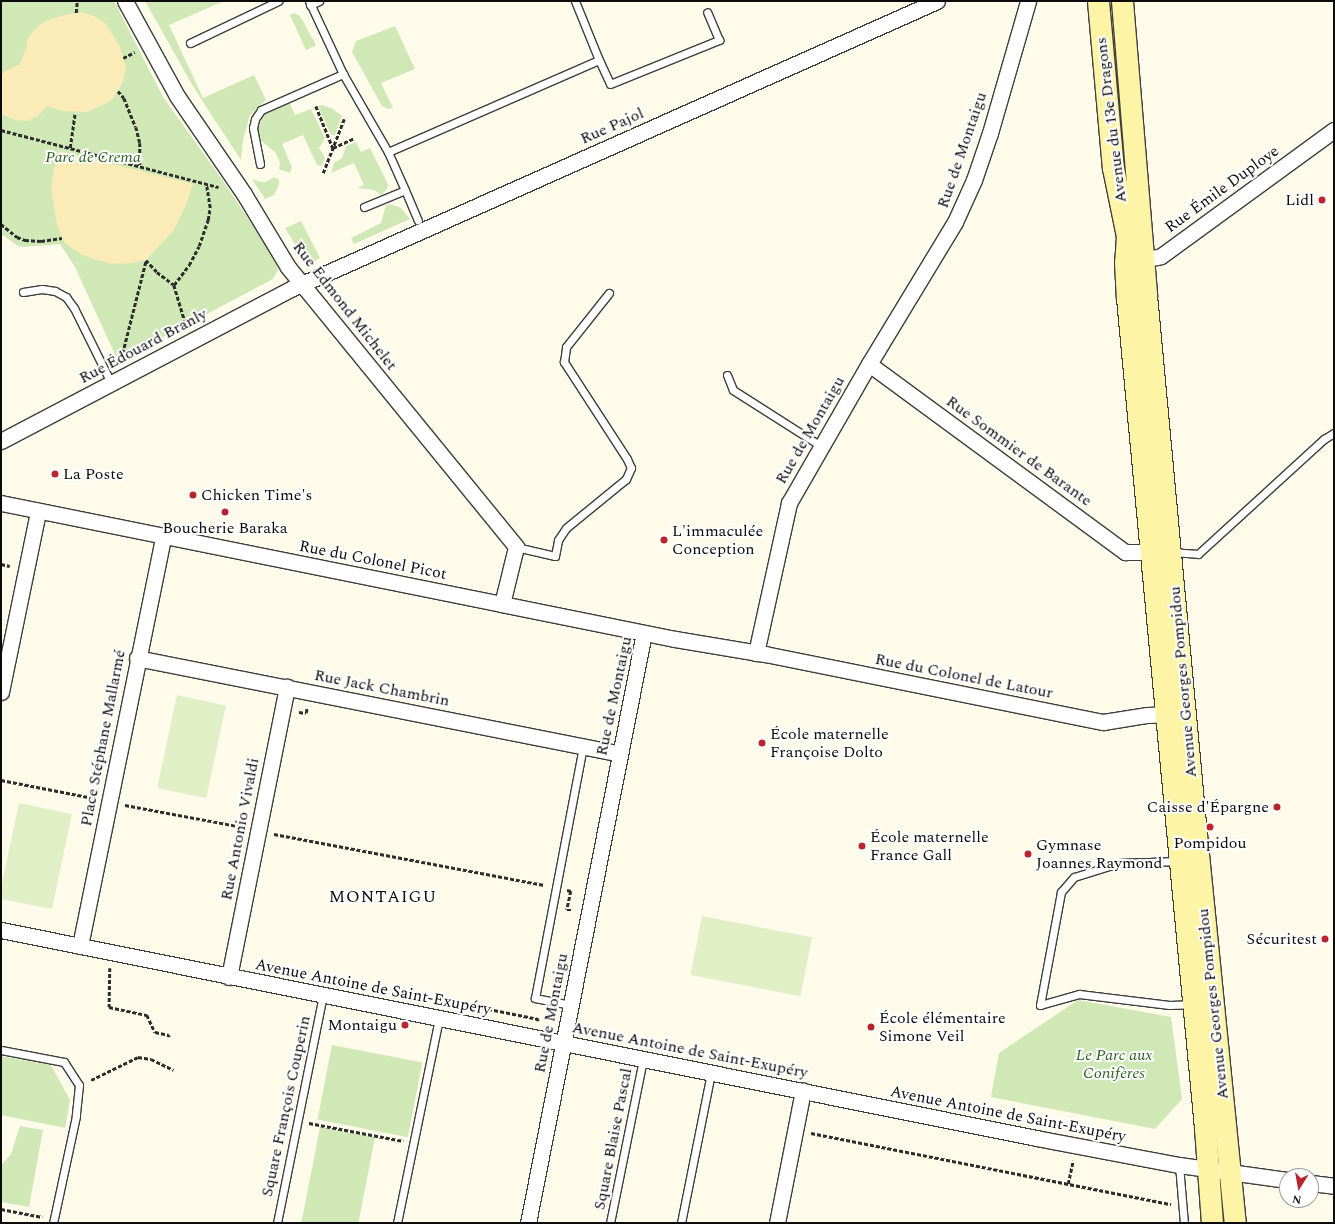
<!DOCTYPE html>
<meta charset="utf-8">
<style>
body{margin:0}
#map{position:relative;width:1335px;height:1224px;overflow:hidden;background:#fffbea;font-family:Spectral,serif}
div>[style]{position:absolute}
.green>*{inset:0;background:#d0e8b5;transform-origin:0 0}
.sand>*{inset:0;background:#faebb7}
.pitch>*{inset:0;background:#e1efc7;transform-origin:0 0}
.path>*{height:2.5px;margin-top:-1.25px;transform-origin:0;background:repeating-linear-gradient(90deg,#2d2d2d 0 4px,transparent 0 6px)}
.roads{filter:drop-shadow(1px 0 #3e3e3e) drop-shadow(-1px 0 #3e3e3e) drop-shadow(0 1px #3e3e3e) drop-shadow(0 -1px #3e3e3e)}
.service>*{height:7px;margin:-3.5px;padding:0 3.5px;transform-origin:3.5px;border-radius:3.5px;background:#fff}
.minor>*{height:15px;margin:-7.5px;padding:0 7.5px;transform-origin:7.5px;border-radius:7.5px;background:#fff}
.secondary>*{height:21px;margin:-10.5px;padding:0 10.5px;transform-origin:10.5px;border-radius:10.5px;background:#fef4a6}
.dots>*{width:11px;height:11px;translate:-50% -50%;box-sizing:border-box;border:2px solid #fff;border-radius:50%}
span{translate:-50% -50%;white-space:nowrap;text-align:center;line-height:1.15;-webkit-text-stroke:4px #fff;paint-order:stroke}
.street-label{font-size:16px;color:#0b0b0b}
.park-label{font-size:16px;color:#2c621d;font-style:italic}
.poi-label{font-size:16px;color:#0b0b0b}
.right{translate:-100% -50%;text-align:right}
.left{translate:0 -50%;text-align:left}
.neighbourhood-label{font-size:17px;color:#0b0b0b;letter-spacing:1px}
.frame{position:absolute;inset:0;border:2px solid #0b0b0b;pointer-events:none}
.north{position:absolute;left:1279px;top:1168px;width:40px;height:40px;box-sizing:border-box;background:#fff;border:1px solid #9d9d9d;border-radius:50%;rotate:191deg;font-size:11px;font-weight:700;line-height:16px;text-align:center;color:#0b0b0b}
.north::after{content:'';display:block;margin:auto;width:14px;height:18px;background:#b9252d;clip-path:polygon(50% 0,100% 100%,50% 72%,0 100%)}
</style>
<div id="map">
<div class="green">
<i style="clip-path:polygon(1px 1px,114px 1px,163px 97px,221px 178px,275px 259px,278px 270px,273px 279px,118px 361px,75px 267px,60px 244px,23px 247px,18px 246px,1px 234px)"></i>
<i style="clip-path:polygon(145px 1px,224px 1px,169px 25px,203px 98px,254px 75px,266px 100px,250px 115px,243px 140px,241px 160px,194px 88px)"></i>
<i style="clip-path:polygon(294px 13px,300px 16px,315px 43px,315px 46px,306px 50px,290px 15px)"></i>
<i style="clip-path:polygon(395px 26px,415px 69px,381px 83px,393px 108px,388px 109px,382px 106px,352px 52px,356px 41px)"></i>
<i style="clip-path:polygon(289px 102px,295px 115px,311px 109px,325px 138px,319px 148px,325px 158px,322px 166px,317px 165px,303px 135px,282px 144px,292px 167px,290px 173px,279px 169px,280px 162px,275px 152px,260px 140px,257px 129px,265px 114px)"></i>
<i style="clip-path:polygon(322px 105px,333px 109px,342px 116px,335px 135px,331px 135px,318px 106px)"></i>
<i style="clip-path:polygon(356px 142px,361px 152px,370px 148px,386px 180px,388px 185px,387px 189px,381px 195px,374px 190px,357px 188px,364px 185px,354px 163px,331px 173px,334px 163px,342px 158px,346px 146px)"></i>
<i style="clip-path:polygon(274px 177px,279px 180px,279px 184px,274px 195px,265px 199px,252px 179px,261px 182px,266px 182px)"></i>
<i style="clip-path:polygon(390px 204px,401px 208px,410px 219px,354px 244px,351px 238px,381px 223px,386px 205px)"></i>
<i style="clip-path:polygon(301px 221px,320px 258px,308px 265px,285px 228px)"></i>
<i style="clip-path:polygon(1078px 1000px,1171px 1017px,1182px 1099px,1155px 1129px,991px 1097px,999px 1053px)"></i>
<i style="left:332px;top:1045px;width:92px;height:76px;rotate:11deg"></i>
<i style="clip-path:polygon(1px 1056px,51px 1065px,70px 1100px,65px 1128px,1px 1115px)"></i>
<i style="clip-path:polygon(20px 1126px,43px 1130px,29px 1207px,1px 1202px,1px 1165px,11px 1154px)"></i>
<i style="left:320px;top:1127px;width:56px;height:98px;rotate:11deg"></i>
</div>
<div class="sand">
<i style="clip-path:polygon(81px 12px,96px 17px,106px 24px,120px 47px,126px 68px,123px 82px,114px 97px,109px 102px,87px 112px,62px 111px,47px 106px,38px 116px,27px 121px,15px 120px,3px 115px,1px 113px,1px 76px,4px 72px,20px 64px,27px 46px,27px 40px,31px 34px,39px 25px,47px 21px,60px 16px)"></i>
<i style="clip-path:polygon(59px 151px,193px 184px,186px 205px,174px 230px,146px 260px,132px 263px,111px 264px,82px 255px,65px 243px,57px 225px,51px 189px,54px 168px)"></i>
</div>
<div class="pitch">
<i style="left:177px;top:695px;width:50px;height:95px;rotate:12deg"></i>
<i style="clip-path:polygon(19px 803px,72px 814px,52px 909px,1px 899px,1px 888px)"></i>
<i style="left:702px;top:916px;width:112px;height:60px;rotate:11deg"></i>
</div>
<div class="path">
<i style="left:76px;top:13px;width:12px;rotate:-85deg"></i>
<i style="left:123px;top:58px;width:13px;rotate:-27deg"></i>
<i style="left:118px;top:91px;width:9px;rotate:49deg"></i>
<i style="left:124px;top:98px;width:31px;rotate:68deg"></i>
<i style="left:136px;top:127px;width:16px;rotate:76deg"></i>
<i style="left:140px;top:143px;width:23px;rotate:90deg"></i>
<i style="left:316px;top:106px;width:45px;rotate:68deg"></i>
<i style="left:333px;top:148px;width:23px;rotate:-25deg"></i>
<i style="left:1px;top:130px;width:225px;rotate:14.7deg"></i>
<i style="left:70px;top:148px;width:35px;rotate:-82deg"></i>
<i style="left:323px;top:173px;width:58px;rotate:-68.7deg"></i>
<i style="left:1px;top:224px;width:21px;rotate:39deg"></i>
<i style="left:17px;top:237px;width:9px;rotate:21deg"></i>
<i style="left:25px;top:240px;width:16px;rotate:4deg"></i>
<i style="left:41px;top:241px;width:21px;rotate:-8deg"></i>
<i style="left:146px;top:260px;width:16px;rotate:47deg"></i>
<i style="left:157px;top:272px;width:21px;rotate:37deg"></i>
<i style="left:174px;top:285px;width:42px;rotate:73.3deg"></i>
<i style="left:174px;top:285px;width:25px;rotate:-53deg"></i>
<i style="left:189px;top:265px;width:21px;rotate:-62deg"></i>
<i style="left:199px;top:246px;width:28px;rotate:-71deg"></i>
<i style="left:208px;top:220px;width:12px;rotate:-81deg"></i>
<i style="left:210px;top:208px;width:24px;rotate:-99deg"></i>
<i style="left:121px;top:359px;width:102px;rotate:-75.8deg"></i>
<i style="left:1px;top:564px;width:9px;rotate:13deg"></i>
<i style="left:299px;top:712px;width:7px;rotate:8deg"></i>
<i style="left:306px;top:713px;width:5px;rotate:-79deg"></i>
<i style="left:1px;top:780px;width:94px;rotate:11.1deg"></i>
<i style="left:125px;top:805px;width:119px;rotate:10.6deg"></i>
<i style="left:274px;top:834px;width:275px;rotate:10.7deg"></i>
<i style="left:567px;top:890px;width:4px;rotate:14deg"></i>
<i style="left:571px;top:891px;width:19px;rotate:102deg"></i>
<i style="left:567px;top:910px;width:6px"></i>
<i style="left:110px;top:968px;width:39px;rotate:91deg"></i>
<i style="left:109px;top:1007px;width:39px;rotate:12deg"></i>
<i style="left:147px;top:1015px;width:19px;rotate:65deg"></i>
<i style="left:155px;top:1032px;width:14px;rotate:12deg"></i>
<i style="left:169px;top:1035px;width:2px;rotate:90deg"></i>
<i style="left:459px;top:1003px;width:81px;rotate:11.4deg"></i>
<i style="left:538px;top:1019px;width:2px;rotate:90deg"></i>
<i style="left:91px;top:1080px;width:52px;rotate:-26.1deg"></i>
<i style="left:138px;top:1057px;width:13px;rotate:9deg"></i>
<i style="left:151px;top:1059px;width:25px;rotate:26deg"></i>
<i style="left:309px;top:1123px;width:96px;rotate:10.8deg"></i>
<i style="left:811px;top:1133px;width:367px;rotate:11.2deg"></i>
<i style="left:1068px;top:1184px;width:24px;rotate:-78deg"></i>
<i style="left:1px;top:1209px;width:42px;rotate:11deg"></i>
</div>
<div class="roads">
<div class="service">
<i style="left:309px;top:1px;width:81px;rotate:65deg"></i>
<i style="left:575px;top:1px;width:64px;rotate:67.9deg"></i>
<i style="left:310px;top:5px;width:10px;rotate:-24deg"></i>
<i style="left:190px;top:43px;width:98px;rotate:-25.5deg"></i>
<i style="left:260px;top:164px;width:37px;rotate:-101deg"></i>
<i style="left:253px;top:128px;width:9px;rotate:-77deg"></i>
<i style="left:255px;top:119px;width:11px;rotate:-56deg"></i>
<i style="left:261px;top:110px;width:90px;rotate:-23.7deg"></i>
<i style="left:343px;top:74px;width:90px;rotate:60deg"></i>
<i style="left:388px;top:152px;width:230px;rotate:-23.6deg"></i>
<i style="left:599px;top:60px;width:26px;rotate:65deg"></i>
<i style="left:610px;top:84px;width:118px;rotate:-22deg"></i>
<i style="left:719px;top:40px;width:30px;rotate:-113deg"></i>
<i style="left:405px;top:190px;width:33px;rotate:67deg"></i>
<i style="left:364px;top:207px;width:44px;rotate:-22.5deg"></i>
<i style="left:405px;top:190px;width:42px;rotate:-114.1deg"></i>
<i style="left:23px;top:292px;width:19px;rotate:-9deg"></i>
<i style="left:42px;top:289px;width:13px;rotate:9deg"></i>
<i style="left:55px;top:291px;width:13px;rotate:29deg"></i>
<i style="left:66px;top:297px;width:14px;rotate:54deg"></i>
<i style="left:74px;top:308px;width:84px;rotate:63.7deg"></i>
<i style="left:727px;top:375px;width:16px;rotate:68deg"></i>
<i style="left:733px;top:390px;width:104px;rotate:32.5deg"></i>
<i style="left:516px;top:547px;width:40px;rotate:13deg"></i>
<i style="left:555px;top:556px;width:16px;rotate:-79deg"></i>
<i style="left:558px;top:540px;width:14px;rotate:-56deg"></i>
<i style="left:566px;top:528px;width:77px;rotate:-39.2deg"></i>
<i style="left:626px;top:479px;width:12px;rotate:-66deg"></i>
<i style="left:631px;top:468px;width:10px;rotate:-114deg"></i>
<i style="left:627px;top:459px;width:116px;rotate:-123deg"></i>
<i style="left:564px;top:362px;width:15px;rotate:-82deg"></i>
<i style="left:566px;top:347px;width:69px;rotate:-51.5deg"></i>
<i style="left:1171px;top:552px;width:27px;rotate:4deg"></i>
<i style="left:1198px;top:554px;width:171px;rotate:-42.4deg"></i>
<i style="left:1324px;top:439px;width:12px;rotate:-31deg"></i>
<i style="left:1178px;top:861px;width:59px;rotate:178.1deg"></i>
<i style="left:1119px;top:863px;width:47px;rotate:162.7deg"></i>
<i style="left:1074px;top:877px;width:20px;rotate:131deg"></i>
<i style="left:1061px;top:892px;width:115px;rotate:100.5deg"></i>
<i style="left:1040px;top:1005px;width:41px;rotate:-15.8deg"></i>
<i style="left:1079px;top:994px;width:91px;rotate:7deg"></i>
<i style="left:1169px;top:1005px;width:23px;rotate:-2deg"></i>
<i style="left:571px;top:1005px;width:37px;rotate:-169deg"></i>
<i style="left:535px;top:998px;width:256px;rotate:-79.2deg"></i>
<i style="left:1px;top:1050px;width:64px;rotate:10.8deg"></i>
<i style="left:64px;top:1062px;width:27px;rotate:57deg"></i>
<i style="left:79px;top:1085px;width:31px;rotate:96deg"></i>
<i style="left:76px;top:1116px;width:109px;rotate:102.1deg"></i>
<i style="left:1179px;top:1165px;width:58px;rotate:85.1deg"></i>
<i style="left:277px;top:1223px;width:233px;rotate:-78.6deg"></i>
<i style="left:397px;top:1223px;width:208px;rotate:-78.4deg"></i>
<i style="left:610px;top:1223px;width:166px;rotate:-78.6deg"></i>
<i style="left:681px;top:1223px;width:153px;rotate:-78.7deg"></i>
</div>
<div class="minor">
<i style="left:125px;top:1px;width:108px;rotate:61.3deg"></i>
<i style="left:177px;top:96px;width:119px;rotate:55.6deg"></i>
<i style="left:244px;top:194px;width:85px;rotate:58.9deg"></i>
<i style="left:288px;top:267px;width:361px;rotate:50.8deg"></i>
<i style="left:516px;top:547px;width:59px;rotate:103.8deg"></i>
<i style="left:1134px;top:261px;width:27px;rotate:-10deg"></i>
<i style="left:1161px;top:256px;width:214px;rotate:-36.1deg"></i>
<i style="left:869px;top:364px;width:318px;rotate:36.3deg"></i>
<i style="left:1125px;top:552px;width:36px"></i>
<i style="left:1px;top:441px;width:330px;rotate:-27.7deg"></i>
<i style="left:293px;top:288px;width:705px;rotate:-24.02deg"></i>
<i style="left:1px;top:503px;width:688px;rotate:11.41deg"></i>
<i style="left:675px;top:639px;width:91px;rotate:9.5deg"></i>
<i style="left:765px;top:654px;width:345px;rotate:11.4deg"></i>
<i style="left:1103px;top:722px;width:45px;rotate:-9deg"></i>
<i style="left:1147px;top:715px;width:29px;rotate:-2deg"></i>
<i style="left:756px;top:653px;width:154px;rotate:-77.6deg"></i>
<i style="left:789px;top:503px;width:160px;rotate:-60.1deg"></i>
<i style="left:869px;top:364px;width:166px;rotate:-58.8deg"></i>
<i style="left:955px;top:222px;width:46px;rotate:-65.7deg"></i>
<i style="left:974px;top:180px;width:50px;rotate:-71.2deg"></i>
<i style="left:990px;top:133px;width:137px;rotate:-73.9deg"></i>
<i style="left:137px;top:658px;width:492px;rotate:11.2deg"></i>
<i style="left:1px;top:692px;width:185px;rotate:-78.4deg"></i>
<i style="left:1px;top:930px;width:1056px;rotate:11.36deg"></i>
<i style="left:1036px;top:1138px;width:146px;rotate:10.7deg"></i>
<i style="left:1179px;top:1165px;width:109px;rotate:7.9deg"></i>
<i style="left:80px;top:946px;width:417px;rotate:-78.5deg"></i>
<i style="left:229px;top:977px;width:296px;rotate:-78.7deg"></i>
<i style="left:1311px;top:1183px;width:23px;rotate:7deg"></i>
<i style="left:528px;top:1223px;width:601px;rotate:-78.88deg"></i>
<i style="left:777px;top:1223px;width:135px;rotate:-78.9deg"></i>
</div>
<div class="secondary">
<i style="left:1098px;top:1px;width:168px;rotate:84.9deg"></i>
<i style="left:1113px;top:168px;width:69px;rotate:78.4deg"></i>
<i style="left:1127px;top:236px;width:26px;rotate:94deg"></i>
<i style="left:1125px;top:262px;width:36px;rotate:87deg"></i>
<i style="left:1127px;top:298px;width:834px;rotate:84.63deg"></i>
<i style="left:1205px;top:1128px;width:95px;rotate:85.8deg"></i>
<i style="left:1122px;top:1px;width:295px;rotate:85.3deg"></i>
<i style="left:1146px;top:295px;width:541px;rotate:84.7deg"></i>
<i style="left:1196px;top:834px;width:391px;rotate:84.3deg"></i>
</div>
</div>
<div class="dots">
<i style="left:1322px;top:200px;background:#b9252d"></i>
<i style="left:55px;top:474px;background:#b9252d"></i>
<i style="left:193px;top:495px;background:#b9252d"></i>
<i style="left:225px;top:512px;background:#b9252d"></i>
<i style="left:664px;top:540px;background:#b9252d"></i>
<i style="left:762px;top:743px;background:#b9252d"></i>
<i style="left:1277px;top:807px;background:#b9252d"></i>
<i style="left:1210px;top:827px;background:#b9252d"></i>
<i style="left:862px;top:846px;background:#b9252d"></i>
<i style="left:1028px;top:854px;background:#b9252d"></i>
<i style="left:1325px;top:939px;background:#b9252d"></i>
<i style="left:405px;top:1025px;background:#b9252d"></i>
<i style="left:871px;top:1027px;background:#b9252d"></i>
</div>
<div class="street-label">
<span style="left:1111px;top:120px;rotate:-97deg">Avenue du 13e Dragons</span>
<span style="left:612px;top:126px;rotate:-24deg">Rue Pajol</span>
<span style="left:962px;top:150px;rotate:-71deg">Rue de Montaigu</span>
<span style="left:1222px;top:189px;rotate:-36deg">Rue Émile Duploye</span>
<span style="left:345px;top:306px;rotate:52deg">Rue Edmond Michelet</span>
<span style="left:143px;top:346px;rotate:-28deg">Rue Édouard Branly</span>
<span style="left:810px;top:430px;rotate:-60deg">Rue de Montaigu</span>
<span style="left:1019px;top:451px;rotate:36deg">Rue Sommier de Barante</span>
<span style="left:373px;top:560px;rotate:11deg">Rue du Colonel Picot</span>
<span style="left:964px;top:676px;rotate:11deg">Rue du Colonel de Latour</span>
<span style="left:1183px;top:682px;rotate:-95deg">Avenue Georges Pompidou</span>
<span style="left:382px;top:688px;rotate:11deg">Rue Jack Chambrin</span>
<span style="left:614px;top:696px;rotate:-78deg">Rue de Montaigu</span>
<span style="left:103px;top:738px;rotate:-79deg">Place Stéphane Mallarmé</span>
<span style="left:240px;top:829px;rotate:-79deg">Rue Antonio Vivaldi</span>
<span style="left:373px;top:987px;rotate:11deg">Avenue Antoine de Saint-Exupéry</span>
<span style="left:1213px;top:1004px;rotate:-96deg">Avenue Georges Pompidou</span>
<span style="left:551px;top:1013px;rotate:-79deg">Rue de Montaigu</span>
<span style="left:690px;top:1050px;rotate:11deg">Avenue Antoine de Saint-Exupéry</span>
<span style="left:286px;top:1106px;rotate:-78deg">Square François Couperin</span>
<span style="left:1008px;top:1114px;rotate:11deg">Avenue Antoine de Saint-Exupéry</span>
<span style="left:613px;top:1139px;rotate:-79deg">Square Blaise Pascal</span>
</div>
<div class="park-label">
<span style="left:93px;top:157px">Parc de Crema</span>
<span style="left:1114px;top:1064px">Le Parc aux<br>Conifères</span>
</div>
<div class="poi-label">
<span class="right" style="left:1314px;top:200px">Lidl</span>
<span class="left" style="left:63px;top:474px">La Poste</span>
<span class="left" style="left:201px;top:495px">Chicken Time's</span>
<span style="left:225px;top:528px">Boucherie Baraka</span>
<span class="left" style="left:672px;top:540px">L'immaculée<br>Conception</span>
<span class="left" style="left:770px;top:743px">École maternelle<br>Françoise Dolto</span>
<span class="right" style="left:1269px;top:807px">Caisse d'Épargne</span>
<span class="left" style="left:870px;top:846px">École maternelle<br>France Gall</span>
<span style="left:1210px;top:843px">Pompidou</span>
<span class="left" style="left:1036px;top:854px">Gymnase<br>Joannes Raymond</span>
<span class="right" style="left:1317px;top:939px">Sécuritest</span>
<span class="left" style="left:879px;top:1027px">École élémentaire<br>Simone Veil</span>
<span class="right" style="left:397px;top:1025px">Montaigu</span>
</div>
<div class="neighbourhood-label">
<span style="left:383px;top:898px">MONTAIGU</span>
</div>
<div class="frame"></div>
<div class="north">N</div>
</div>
